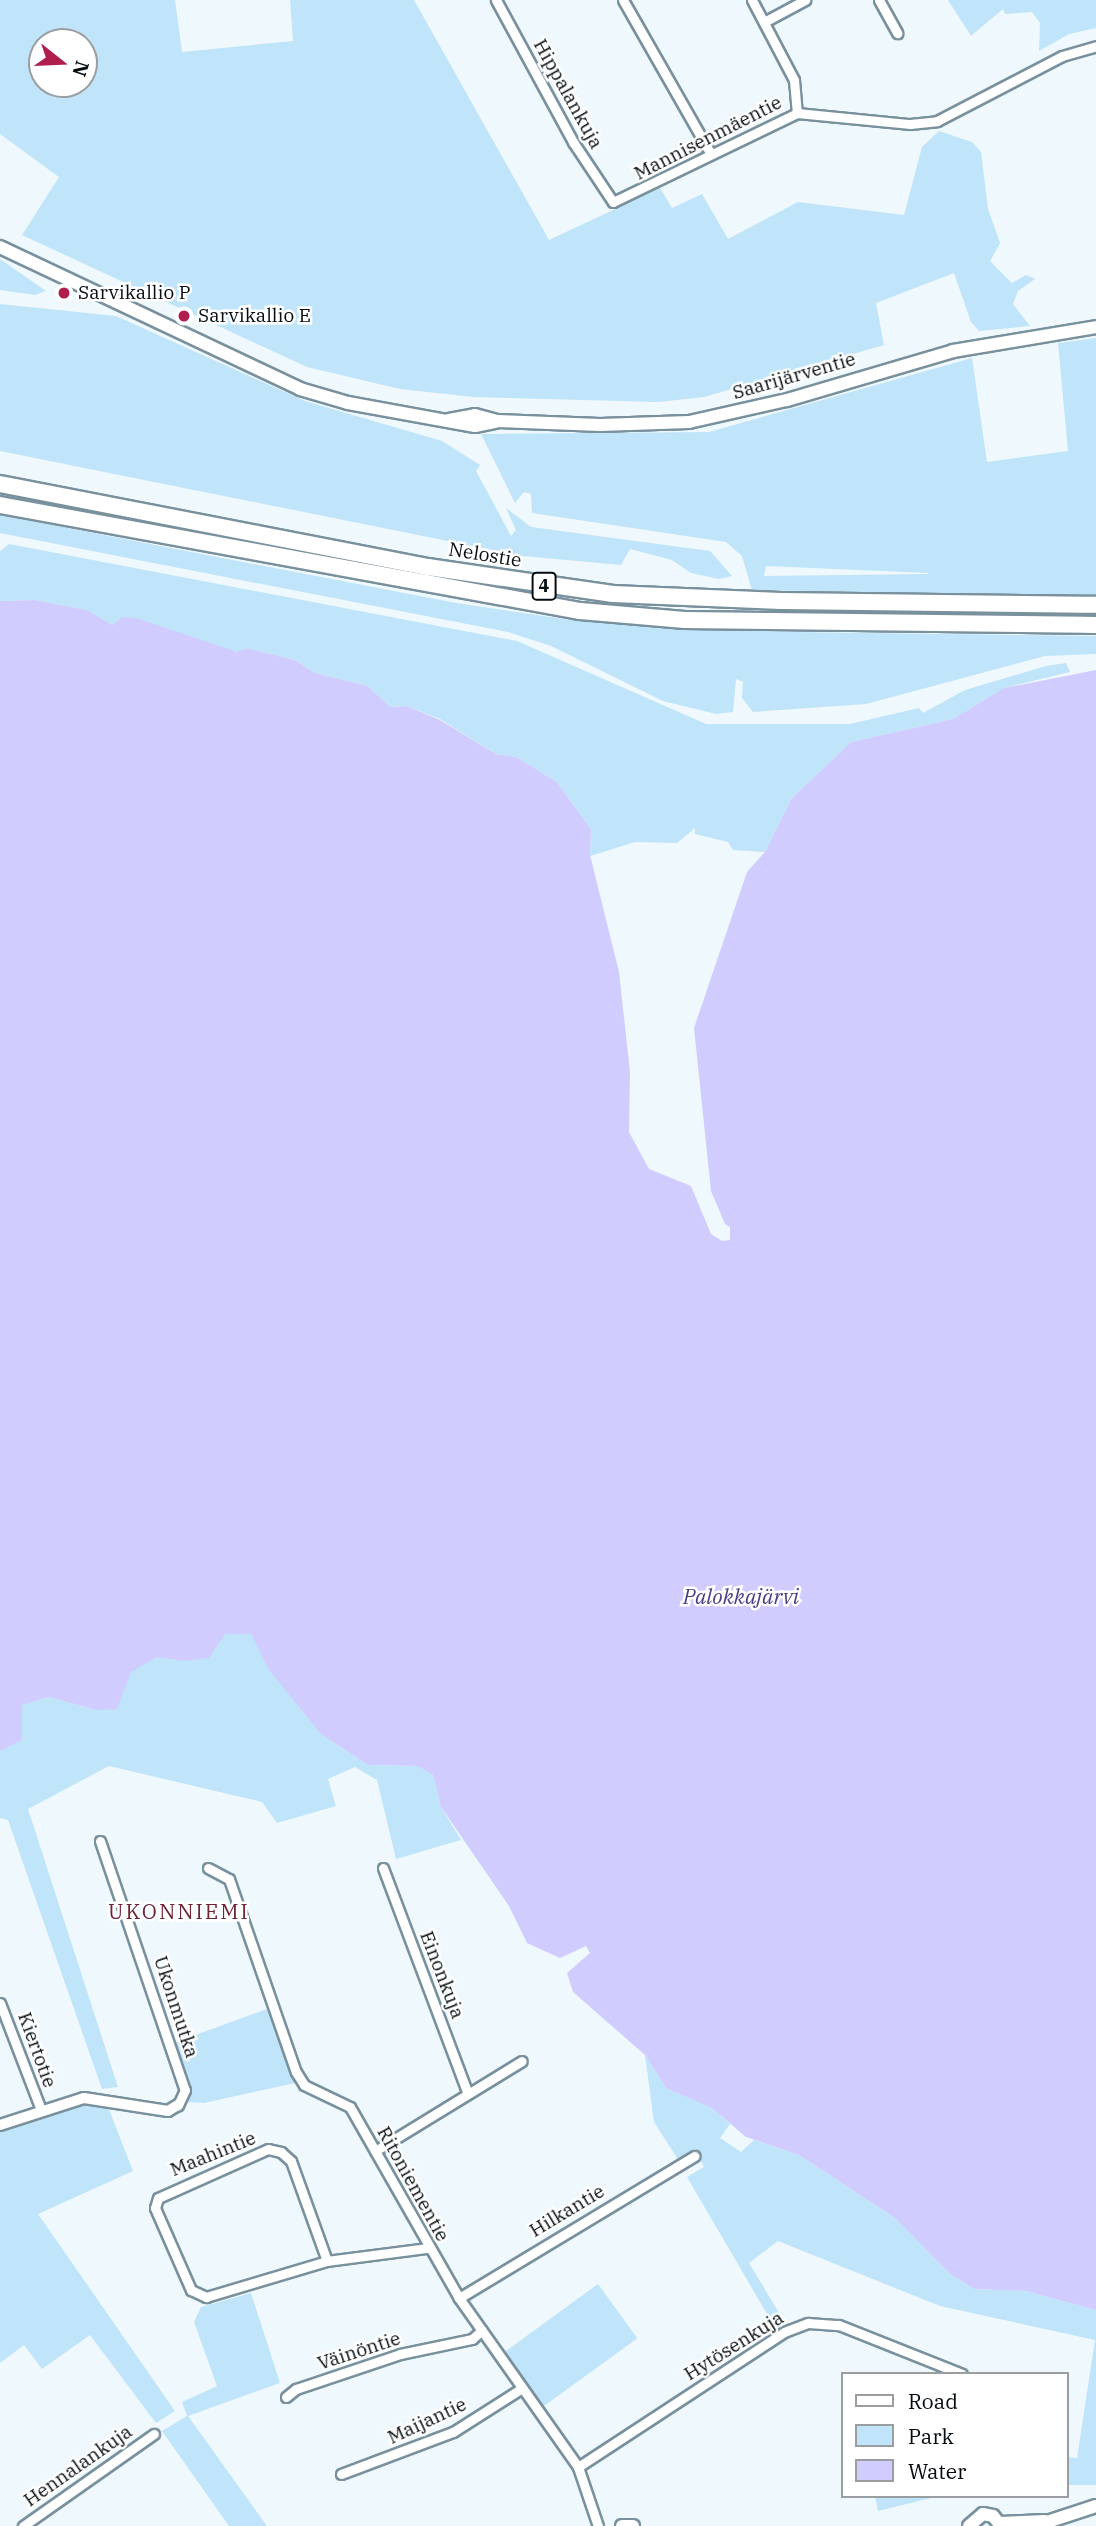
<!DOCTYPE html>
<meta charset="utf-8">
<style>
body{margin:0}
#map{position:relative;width:1096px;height:2526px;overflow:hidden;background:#eef8fd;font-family:"IBM Plex Serif",serif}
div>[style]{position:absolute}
.green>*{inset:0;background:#c0e4f9;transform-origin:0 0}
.water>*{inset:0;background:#d0cdfe}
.roads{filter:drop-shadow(2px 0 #79909d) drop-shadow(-2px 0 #79909d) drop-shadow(0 2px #79909d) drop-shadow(0 -2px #79909d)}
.minor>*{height:9px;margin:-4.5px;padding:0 4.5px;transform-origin:4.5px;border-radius:4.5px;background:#fff}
.tertiary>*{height:10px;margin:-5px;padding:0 5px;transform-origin:5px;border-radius:5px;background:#fff}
.secondary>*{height:12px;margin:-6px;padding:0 6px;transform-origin:6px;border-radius:6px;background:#fff}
.motorway>*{height:16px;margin:-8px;padding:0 8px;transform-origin:8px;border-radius:8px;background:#fff}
.dots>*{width:19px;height:19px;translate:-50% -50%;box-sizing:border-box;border:4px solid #fff;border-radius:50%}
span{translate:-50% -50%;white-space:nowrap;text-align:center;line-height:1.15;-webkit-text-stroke:5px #fff;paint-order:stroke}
.shield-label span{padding:2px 5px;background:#fff;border:2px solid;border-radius:5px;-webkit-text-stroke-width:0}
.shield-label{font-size:18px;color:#050d11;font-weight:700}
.street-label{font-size:19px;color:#050d11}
.poi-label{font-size:19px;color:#050d11}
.left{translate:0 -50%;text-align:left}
.water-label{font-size:21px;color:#4a3f86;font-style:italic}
.neighbourhood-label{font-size:21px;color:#6b2535;letter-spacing:2px}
.legend{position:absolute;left:841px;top:2372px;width:228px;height:126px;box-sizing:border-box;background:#fff;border:2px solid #9b9ea0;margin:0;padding:9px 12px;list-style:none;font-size:21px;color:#050d11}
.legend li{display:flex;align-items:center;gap:14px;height:35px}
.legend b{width:35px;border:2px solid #9b9ea0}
.north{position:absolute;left:28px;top:28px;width:70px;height:70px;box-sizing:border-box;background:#fff;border:2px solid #9b9ea0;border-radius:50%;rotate:108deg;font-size:19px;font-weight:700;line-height:28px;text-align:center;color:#050d11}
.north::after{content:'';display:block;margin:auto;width:24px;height:32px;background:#af1e4c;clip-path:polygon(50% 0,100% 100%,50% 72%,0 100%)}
</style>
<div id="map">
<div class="green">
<i style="clip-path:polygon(evenodd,0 0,175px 0,182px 52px,293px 41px,290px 0,414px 0,549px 240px,660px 188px,672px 208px,702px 194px,728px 239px,798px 202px,904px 215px,922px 147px,939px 131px,972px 142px,981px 152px,988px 209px,1000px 243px,990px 261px,1012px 283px,1026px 275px,1035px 279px,1018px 291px,1013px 304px,1030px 326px,979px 331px,971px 322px,954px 273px,876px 303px,884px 345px,704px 397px,658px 402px,474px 397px,400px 389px,307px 367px,22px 235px,59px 177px,0 134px,0 0,42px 42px,84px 42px,84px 84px,42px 84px,42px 42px)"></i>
<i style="clip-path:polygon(948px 0,1096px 0,1096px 28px,1069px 34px,1039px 51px,1040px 23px,1032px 12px,1005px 14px,1003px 9px,971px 36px)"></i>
<i style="clip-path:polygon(0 259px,46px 291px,35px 295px,0 290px)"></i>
<i style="clip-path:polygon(0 304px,116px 316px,305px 401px,442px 441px,480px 465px,476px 471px,511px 536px,516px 530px,506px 508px,531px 527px,710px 551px,732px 576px,719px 579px,691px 573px,672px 560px,630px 549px,621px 565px,523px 556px,0 451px)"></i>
<i style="clip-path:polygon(evenodd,1096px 338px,1096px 596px,752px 590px,742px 556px,726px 542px,532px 513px,531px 494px,524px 492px,515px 503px,481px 434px,709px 432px,972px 358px,987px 462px,1068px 451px,1058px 343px,1096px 338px,766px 566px,928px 573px,928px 574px,764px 576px,766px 566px)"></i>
<i style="clip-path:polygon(0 515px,456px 603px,570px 620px,791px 632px,1096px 636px,1096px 654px,1045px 656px,866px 704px,753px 712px,742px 698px,743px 682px,736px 679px,733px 712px,716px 714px,663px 701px,551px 646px,508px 632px,0 533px)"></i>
<i style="clip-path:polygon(9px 544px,517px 641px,706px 724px,850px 724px,919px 708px,923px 713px,965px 690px,1046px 666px,1066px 663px,1070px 672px,1004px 688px,953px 719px,851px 742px,792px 798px,765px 852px,733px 850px,728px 842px,695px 834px,695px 828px,677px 843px,635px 842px,590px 856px,591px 829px,557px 782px,516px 757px,496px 754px,440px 719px,407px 706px,390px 707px,368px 686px,315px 673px,295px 660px,247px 648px,238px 652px,113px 625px,85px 610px,35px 600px,0 601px,0 551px)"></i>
<i style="clip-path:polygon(247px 1615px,321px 1734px,368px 1765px,417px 1766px,433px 1775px,441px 1807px,461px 1840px,396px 1859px,377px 1780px,355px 1767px,328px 1779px,336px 1806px,277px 1823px,262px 1802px,109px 1766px,28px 1809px,118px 2087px,102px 2089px,8px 1820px,0 1818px,0 1751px,22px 1739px,22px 1705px,49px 1697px,96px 1710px,122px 1654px)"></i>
<i style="clip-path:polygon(267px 2009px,295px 2083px,204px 2103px,186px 2102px,190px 2090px,176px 2042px)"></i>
<i style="clip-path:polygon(645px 2055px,666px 2088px,713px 2109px,730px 2124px,720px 2138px,741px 2152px,754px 2140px,799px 2155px,895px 2218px,949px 2273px,974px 2289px,1026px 2291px,1096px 2310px,1096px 2485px,1066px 2485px,1066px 2457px,1077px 2458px,1095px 2340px,940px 2306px,778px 2241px,749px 2263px,787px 2326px,777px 2331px,687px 2177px,704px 2167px,698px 2155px,679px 2161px,654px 2122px)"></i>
<i style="clip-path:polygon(86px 2105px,108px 2107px,133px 2171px,38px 2214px,175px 2411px,156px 2423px,90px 2335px,42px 2369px,24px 2345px,0 2363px,0 2130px)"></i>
<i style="left:598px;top:2284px;width:67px;height:118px;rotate:54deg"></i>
<i style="clip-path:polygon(251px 2293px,280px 2383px,188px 2416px,267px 2526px,229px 2526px,162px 2431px,187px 2416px,182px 2402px,217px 2386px,194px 2322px,201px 2307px)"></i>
<i style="clip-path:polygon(875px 2496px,939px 2496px,878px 2511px)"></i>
</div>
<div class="water">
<i style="clip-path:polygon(35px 600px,86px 610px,113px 625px,122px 617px,136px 618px,237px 652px,247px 648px,295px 660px,315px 673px,368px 686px,390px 707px,407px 706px,440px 720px,496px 754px,516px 757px,557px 782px,591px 829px,590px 855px,619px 972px,630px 1072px,629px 1132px,649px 1169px,691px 1186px,711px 1234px,722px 1241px,730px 1240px,730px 1227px,725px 1224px,711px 1191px,694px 1028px,747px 872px,765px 852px,792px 798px,851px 742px,953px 719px,1004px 688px,1096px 670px,1096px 2310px,1026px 2291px,974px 2289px,949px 2273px,895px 2218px,799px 2155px,746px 2137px,713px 2109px,666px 2088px,645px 2055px,573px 1992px,567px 1973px,590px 1953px,586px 1946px,560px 1958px,527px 1943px,509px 1906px,441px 1807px,433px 1775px,417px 1766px,368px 1765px,321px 1734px,269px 1670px,251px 1634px,225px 1634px,209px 1658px,183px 1661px,157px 1657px,131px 1672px,117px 1709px,96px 1710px,49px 1697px,22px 1705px,22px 1740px,0 1751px,0 601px)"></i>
</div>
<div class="roads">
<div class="minor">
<i style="left:496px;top:0;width:162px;rotate:61.5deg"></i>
<i style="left:573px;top:142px;width:72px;rotate:56.3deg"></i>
<i style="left:613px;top:202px;width:204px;rotate:-25.8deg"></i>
<i style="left:797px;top:113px;width:114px;rotate:5.6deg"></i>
<i style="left:910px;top:124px;width:27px;rotate:-6deg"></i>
<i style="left:937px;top:121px;width:141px;rotate:-27.5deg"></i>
<i style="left:1062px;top:56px;width:35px;rotate:-16deg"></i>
<i style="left:623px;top:0;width:177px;rotate:60.3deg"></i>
<i style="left:752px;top:0;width:90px;rotate:62.3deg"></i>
<i style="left:794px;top:80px;width:33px;rotate:85deg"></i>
<i style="left:879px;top:0;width:38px;rotate:61deg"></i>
<i style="left:764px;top:22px;width:47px;rotate:-28.2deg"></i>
<i style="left:100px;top:1841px;width:263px;rotate:71.2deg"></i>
<i style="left:185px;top:2090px;width:17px;rotate:115deg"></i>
<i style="left:208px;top:1868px;width:24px;rotate:28deg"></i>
<i style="left:229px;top:1879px;width:204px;rotate:70.9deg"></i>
<i style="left:296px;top:2072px;width:15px;rotate:58deg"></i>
<i style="left:304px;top:2085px;width:51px;rotate:25.6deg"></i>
<i style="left:350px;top:2107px;width:220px;rotate:60.3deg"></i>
<i style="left:459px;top:2298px;width:207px;rotate:54.8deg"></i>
<i style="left:578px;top:2467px;width:62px;rotate:71.3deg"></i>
<i style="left:383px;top:1868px;width:241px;rotate:69.4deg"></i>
<i style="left:0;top:2003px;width:115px;rotate:69deg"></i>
<i style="left:375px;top:2151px;width:172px;rotate:-31.5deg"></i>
<i style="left:327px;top:2261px;width:106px;rotate:-109.8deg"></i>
<i style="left:291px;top:2161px;width:13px;rotate:-138deg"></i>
<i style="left:281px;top:2152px;width:13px;rotate:-167deg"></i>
<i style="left:268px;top:2149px;width:120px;rotate:156deg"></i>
<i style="left:158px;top:2198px;width:10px;rotate:107deg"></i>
<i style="left:155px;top:2208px;width:90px;rotate:66.3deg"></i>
<i style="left:191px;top:2290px;width:17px;rotate:25deg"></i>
<i style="left:206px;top:2297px;width:126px;rotate:-16.6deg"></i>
<i style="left:327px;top:2261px;width:101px;rotate:-7.4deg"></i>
<i style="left:459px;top:2298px;width:275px;rotate:-31.1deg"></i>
<i style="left:286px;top:2397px;width:13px;rotate:-39deg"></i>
<i style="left:296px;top:2389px;width:110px;rotate:-18.6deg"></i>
<i style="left:400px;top:2354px;width:74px;rotate:-11.8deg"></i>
<i style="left:472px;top:2339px;width:13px;rotate:-42deg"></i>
<i style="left:578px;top:2467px;width:246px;rotate:-33.2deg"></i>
<i style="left:784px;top:2332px;width:26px;rotate:-21deg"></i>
<i style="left:808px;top:2323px;width:31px;rotate:4deg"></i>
<i style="left:839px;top:2325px;width:132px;rotate:21.7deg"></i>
<i style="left:341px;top:2474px;width:120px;rotate:-20.6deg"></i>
<i style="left:453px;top:2432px;width:82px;rotate:-32.5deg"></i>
<i style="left:23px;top:2526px;width:160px;rotate:-35.1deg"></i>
</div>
<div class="tertiary">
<i style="left:0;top:2125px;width:88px;rotate:-17.8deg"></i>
<i style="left:84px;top:2098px;width:85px;rotate:8.8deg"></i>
<i style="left:168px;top:2111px;width:12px;rotate:-31deg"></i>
</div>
<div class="secondary">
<i style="left:0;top:247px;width:332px;rotate:25.3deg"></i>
<i style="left:300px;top:389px;width:50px;rotate:16.3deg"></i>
<i style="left:348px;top:403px;width:129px;rotate:10.3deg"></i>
<i style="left:475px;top:426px;width:20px;rotate:-11deg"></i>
<i style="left:449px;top:420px;width:26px;rotate:-11deg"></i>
<i style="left:475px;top:415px;width:24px;rotate:15deg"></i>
<i style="left:498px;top:421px;width:102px;rotate:2.2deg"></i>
<i style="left:600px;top:425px;width:89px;rotate:-1.9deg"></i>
<i style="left:689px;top:422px;width:100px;rotate:-12.7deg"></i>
<i style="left:787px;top:400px;width:173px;rotate:-16.4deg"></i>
<i style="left:953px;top:351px;width:145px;rotate:-9.5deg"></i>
<i style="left:1000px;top:2523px;width:45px;rotate:-2.5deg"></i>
<i style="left:622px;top:2526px;width:11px"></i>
<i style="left:969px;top:2526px;width:18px;rotate:-41deg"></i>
<i style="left:983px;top:2514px;width:10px;rotate:11deg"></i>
<i style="left:993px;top:2516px;width:13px;rotate:51deg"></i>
<i style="left:1035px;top:2526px;width:64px;rotate:-18.2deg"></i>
</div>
<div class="motorway">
<i style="left:0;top:484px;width:436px;rotate:11deg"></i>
<i style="left:428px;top:567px;width:187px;rotate:8.3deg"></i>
<i style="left:613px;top:594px;width:168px;rotate:2.4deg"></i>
<i style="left:781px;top:601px;width:315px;rotate:0.7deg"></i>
<i style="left:0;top:505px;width:590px;rotate:10.36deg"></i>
<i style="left:580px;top:611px;width:105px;rotate:4.9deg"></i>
<i style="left:685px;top:620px;width:411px;rotate:0.7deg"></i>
</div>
</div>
<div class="dots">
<i style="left:64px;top:293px;background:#af1e4c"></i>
<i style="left:184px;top:316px;background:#af1e4c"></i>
</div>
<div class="shield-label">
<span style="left:544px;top:586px">4</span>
</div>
<div class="street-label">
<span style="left:568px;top:94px;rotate:61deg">Hippalankuja</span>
<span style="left:708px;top:138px;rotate:-27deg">Mannisenmäentie</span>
<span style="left:794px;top:376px;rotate:-16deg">Saarijärventie</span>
<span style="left:485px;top:555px;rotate:9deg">Nelostie</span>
<span style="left:442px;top:1975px;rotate:69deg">Einonkuja</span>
<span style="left:176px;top:2007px;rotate:72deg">Ukonmutka</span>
<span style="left:37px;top:2050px;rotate:70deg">Kiertotie</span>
<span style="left:213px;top:2154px;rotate:-22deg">Maahintie</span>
<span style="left:413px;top:2184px;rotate:61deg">Ritoniementie</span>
<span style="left:567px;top:2211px;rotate:-31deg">Hilkantie</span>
<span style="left:734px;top:2346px;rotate:-32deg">Hytösenkuja</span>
<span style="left:359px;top:2351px;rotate:-18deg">Väinöntie</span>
<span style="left:427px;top:2421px;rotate:-25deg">Maijantie</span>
<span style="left:78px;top:2466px;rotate:-35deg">Hennalankuja</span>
</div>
<div class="poi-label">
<span class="left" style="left:78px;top:293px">Sarvikallio P</span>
<span class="left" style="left:198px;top:316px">Sarvikallio E</span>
</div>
<div class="water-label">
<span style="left:741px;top:1596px">Palokkajärvi</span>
</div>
<div class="neighbourhood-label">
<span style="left:179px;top:1911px">UKONNIEMI</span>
</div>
<ul class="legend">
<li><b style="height:9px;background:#fff"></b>Road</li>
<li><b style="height:19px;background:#c0e4f9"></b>Park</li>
<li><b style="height:19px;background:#d0cdfe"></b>Water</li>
</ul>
<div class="north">N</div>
</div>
